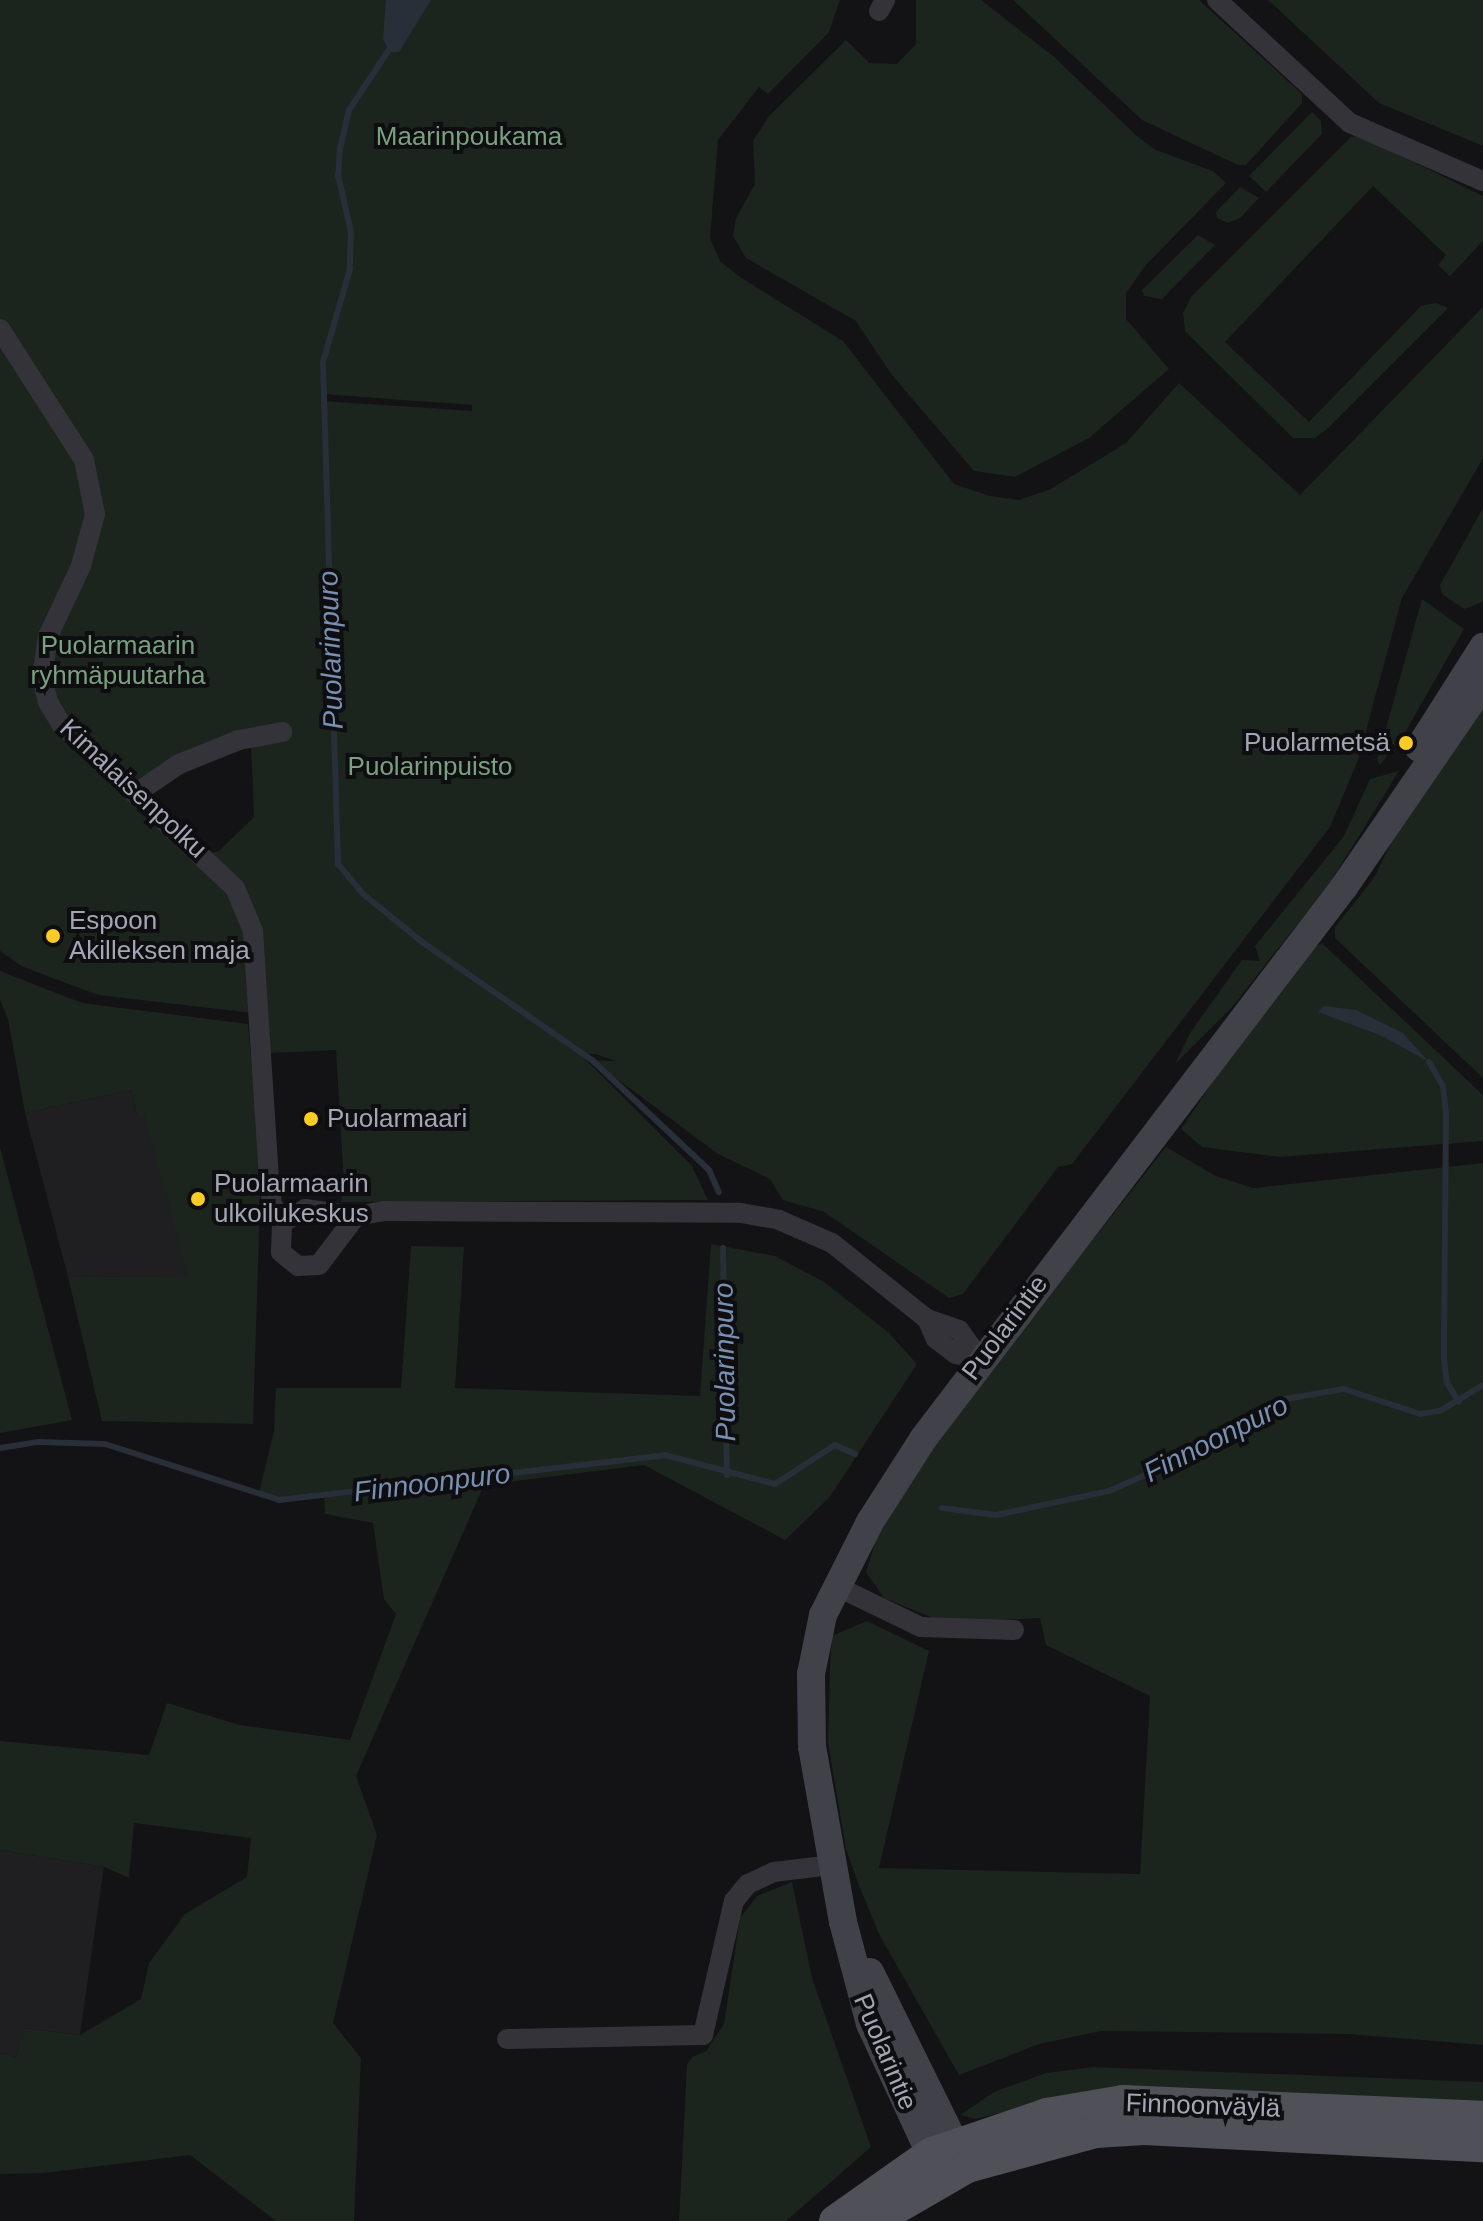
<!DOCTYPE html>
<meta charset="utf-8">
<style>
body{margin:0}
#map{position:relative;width:1483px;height:2221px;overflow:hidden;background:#131214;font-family:Arial,sans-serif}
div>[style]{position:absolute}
.built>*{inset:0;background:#1f1e21}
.green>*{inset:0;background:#1c241e}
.water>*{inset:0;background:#282f38}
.stream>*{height:6px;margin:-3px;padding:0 3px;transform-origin:3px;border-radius:3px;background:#282f38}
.street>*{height:20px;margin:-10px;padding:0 10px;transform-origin:10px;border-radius:10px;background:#333339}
.secondary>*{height:28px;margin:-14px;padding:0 14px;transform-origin:14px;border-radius:14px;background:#414249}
.primary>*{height:32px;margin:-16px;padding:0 16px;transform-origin:16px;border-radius:16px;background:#4f5058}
.dots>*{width:22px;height:22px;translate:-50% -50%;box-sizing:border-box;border:4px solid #0e0d0f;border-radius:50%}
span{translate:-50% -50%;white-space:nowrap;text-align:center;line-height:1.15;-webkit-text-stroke:8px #0e0d0f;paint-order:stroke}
.park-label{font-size:26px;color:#79a180}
.poi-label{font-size:26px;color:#a3a6b5}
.right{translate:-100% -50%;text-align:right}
.left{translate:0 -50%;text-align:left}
.street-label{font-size:26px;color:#a3a6b5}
.water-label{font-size:28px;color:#7890b3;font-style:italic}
</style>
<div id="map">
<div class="built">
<i style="clip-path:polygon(131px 1090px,137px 1115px,144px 1114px,255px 1276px,68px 1277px,25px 1113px)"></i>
<i style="clip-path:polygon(0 1850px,104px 1867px,80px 2035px,25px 2028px,16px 2057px,0 2053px)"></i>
</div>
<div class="green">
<i style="clip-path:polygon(evenodd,0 0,840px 0,829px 32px,768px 94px,759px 87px,718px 140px,710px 238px,720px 261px,740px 277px,843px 341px,954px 484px,990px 496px,1019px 500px,1049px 490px,1126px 443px,1179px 383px,1300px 495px,1483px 307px,1483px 458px,1402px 598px,1358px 760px,1330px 827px,1072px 1164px,1058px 1167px,963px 1294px,949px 1298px,824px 1212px,783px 1200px,770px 1179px,718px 1154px,592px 1060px,616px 1061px,595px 1054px,580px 1054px,692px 1166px,708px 1200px,341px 1202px,344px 1185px,336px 1050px,270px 1053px,253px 1013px,98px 995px,21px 966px,0 951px,0 0,322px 394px,472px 405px,472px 411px,322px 401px,322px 394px,0 0,251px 745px,254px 817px,219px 851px,195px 857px,136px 810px,155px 786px,251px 745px)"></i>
<i style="clip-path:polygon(916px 0,981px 0,1053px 56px,1138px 137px,1156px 150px,1213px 171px,1226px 183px,1146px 265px,1126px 293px,1126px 319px,1169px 369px,1089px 438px,1015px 477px,974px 471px,892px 375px,856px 321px,746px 258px,733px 236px,736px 218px,755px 184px,753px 141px,769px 116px,846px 40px,869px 63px,897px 64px,916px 44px)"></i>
<i style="clip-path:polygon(1013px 0,1199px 0,1302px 94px,1302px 103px,1246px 165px,1238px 165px,1142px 120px)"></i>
<i style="clip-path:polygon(1268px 0,1483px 0,1483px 146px,1379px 103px)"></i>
<i style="clip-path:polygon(1312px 112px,1321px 121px,1322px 134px,1266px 192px,1249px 176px)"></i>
<i style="clip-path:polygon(1360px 136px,1483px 196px,1483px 241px,1450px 276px,1438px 265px,1446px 255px,1373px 186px,1225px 342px,1309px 422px,1421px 306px,1436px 303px,1448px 308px,1326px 430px,1315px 438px,1293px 438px,1185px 331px,1183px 313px,1191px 297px,1351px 137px)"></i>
<i style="clip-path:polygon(1240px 187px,1259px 198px,1240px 218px,1228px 223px,1217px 218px,1216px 212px)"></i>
<i style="clip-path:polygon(1198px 235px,1215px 245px,1162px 299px,1144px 296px,1142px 290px)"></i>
<i style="clip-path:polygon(1483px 508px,1483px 602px,1464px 609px,1442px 594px,1440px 585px)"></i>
<i style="clip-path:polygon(1422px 599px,1464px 629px,1403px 736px,1380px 765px,1377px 760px)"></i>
<i style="clip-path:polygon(1483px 698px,1483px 1078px,1335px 938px,1335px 927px,1374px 878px,1398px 829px)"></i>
<i style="clip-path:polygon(1399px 771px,1330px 883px,1232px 1007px,1175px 1064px,1190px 1033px,1242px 960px,1260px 961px,1255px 946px,1344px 836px,1370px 779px)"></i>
<i style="clip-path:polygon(1322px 943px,1483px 1095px,1483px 1141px,1279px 1157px,1202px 1147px,1181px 1129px,1278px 986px,1308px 949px)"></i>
<i style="clip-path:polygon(0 971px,82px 1003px,248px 1024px,261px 1168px,253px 1424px,102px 1421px,68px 1277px,188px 1276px,144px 1115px,137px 1115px,131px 1090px,25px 1113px,8px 1019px,0 1000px)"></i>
<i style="clip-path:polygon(0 1147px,72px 1420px,0 1433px)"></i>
<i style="clip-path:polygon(1166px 1147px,1216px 1176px,1253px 1188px,1483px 1163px,1483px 2045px,1348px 2034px,1101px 2031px,1039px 2044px,959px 2075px,879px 1934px,858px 1883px,846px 1849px,828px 1743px,830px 1666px,832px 1636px,867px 1621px,929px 1651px,879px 1868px,1140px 1874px,1150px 1696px,1046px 1645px,1040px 1618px,958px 1622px,933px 1618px,884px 1598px,866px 1572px,879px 1530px,958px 1411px)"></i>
<i style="clip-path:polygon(711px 1244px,775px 1256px,824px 1282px,888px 1332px,917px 1364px,829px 1498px,785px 1540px,644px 1465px,484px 1485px,356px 1776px,377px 1835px,333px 2023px,361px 2058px,354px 2221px,276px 2221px,190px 2155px,44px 2173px,0 2174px,0 2053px,16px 2057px,24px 2028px,80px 2035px,141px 1999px,149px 1963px,185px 1914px,247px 1877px,251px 1838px,134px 1823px,129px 1878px,104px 1867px,0 1850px,0 1741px,149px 1755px,167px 1703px,240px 1725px,350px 1740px,396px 1614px,384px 1599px,373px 1523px,325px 1514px,324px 1495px,279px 1500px,258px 1497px,274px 1431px,276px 1388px,401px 1388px,411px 1246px,464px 1247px,455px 1388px,700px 1396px)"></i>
<i style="clip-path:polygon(792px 1882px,812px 1978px,871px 2147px,786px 2221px,679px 2221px,687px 2065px,692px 2057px,706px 2051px,724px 2024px,740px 1918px,757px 1896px)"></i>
<i style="clip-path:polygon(1093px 2067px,1483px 2082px,1483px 2104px,1005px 2112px,975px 2119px,960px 2115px,994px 2092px,1046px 2073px)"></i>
</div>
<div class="water">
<i style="clip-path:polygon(386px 0,431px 0,399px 52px,390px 52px,383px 39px)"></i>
<i style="clip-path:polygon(1324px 1006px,1356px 1010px,1403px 1033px,1429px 1062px,1382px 1036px,1318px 1012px)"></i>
</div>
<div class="stream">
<i style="left:392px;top:45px;width:78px;rotate:123.5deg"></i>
<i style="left:349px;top:110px;width:39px;rotate:103deg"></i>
<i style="left:340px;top:148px;width:27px;rotate:94deg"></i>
<i style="left:338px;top:175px;width:58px;rotate:77.2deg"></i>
<i style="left:351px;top:232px;width:37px;rotate:92deg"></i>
<i style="left:350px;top:269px;width:97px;rotate:106.2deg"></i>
<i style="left:323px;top:362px;width:502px;rotate:88.29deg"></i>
<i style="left:338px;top:864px;width:38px;rotate:50deg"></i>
<i style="left:362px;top:893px;width:77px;rotate:39.2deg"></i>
<i style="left:422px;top:942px;width:207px;rotate:34.8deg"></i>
<i style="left:592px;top:1060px;width:161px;rotate:43.2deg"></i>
<i style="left:709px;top:1170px;width:24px;rotate:66deg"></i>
<i style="left:1429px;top:1062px;width:28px;rotate:60deg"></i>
<i style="left:1443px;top:1086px;width:30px;rotate:84deg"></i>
<i style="left:1446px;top:1116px;width:243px;rotate:90.5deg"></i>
<i style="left:1444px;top:1359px;width:24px;rotate:83deg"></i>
<i style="left:1447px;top:1383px;width:22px;rotate:58deg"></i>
<i style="left:723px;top:1248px;width:227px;rotate:89deg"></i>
<i style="left:0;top:1448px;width:39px;rotate:-9deg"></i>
<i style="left:39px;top:1442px;width:66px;rotate:1.7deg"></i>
<i style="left:105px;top:1444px;width:183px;rotate:17.8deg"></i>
<i style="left:279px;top:1500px;width:389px;rotate:-6.6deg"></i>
<i style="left:665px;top:1455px;width:114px;rotate:14.8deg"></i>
<i style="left:775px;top:1484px;width:72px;rotate:-33deg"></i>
<i style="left:835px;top:1445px;width:22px;rotate:24deg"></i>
<i style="left:942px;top:1508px;width:54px;rotate:7.4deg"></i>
<i style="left:996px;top:1515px;width:116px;rotate:-12deg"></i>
<i style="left:1109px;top:1491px;width:97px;rotate:-23.7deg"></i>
<i style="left:1198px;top:1452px;width:102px;rotate:-31.3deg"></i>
<i style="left:1285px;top:1399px;width:60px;rotate:-9.6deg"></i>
<i style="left:1344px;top:1389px;width:80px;rotate:18.2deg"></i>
<i style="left:1420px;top:1414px;width:20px;rotate:-9deg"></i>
<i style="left:1440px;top:1411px;width:50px;rotate:-31.2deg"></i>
</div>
<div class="street">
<i style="left:1217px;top:0;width:181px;rotate:42.8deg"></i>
<i style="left:1350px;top:123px;width:145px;rotate:23.6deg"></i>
<i style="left:879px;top:11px;width:13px;rotate:-61deg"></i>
<i style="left:0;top:329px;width:156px;rotate:57.3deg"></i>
<i style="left:84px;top:460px;width:55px;rotate:78.5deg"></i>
<i style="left:95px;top:514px;width:54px;rotate:105.1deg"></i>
<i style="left:81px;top:566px;width:77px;rotate:115.2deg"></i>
<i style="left:48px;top:636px;width:42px;rotate:98.1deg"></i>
<i style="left:42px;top:678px;width:25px;rotate:76deg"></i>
<i style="left:48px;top:702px;width:26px;rotate:59deg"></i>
<i style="left:61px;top:724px;width:239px;rotate:43.3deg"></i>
<i style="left:235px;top:888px;width:47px;rotate:67.3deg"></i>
<i style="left:253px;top:931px;width:247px;rotate:86.3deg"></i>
<i style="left:269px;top:1177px;width:27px;rotate:84deg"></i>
<i style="left:272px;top:1204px;width:21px;rotate:62deg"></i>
<i style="left:135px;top:794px;width:53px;rotate:-34.3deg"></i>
<i style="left:179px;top:764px;width:65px;rotate:-21.8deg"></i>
<i style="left:239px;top:740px;width:44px;rotate:-10.5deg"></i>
<i style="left:356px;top:1216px;width:61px;rotate:127.1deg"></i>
<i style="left:319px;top:1265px;width:21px;rotate:177deg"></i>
<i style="left:298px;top:1266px;width:22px;rotate:-141deg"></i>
<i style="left:281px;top:1252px;width:29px;rotate:-88deg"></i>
<i style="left:282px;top:1223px;width:27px;rotate:-31deg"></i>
<i style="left:305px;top:1209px;width:51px;rotate:7.8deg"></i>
<i style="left:356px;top:1216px;width:29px;rotate:-10deg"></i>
<i style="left:385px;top:1211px;width:356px;rotate:0.3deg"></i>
<i style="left:741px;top:1213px;width:39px;rotate:10deg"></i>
<i style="left:779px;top:1220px;width:58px;rotate:23.5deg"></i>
<i style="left:832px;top:1243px;width:122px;rotate:38.7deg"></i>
<i style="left:927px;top:1319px;width:22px;rotate:66deg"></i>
<i style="left:936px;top:1339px;width:25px;rotate:37deg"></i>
<i style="left:956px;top:1354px;width:25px;rotate:12deg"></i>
<i style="left:927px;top:1319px;width:34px;rotate:19deg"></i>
<i style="left:959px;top:1330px;width:36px;rotate:54deg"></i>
<i style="left:836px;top:1586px;width:94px;rotate:25.8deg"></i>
<i style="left:921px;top:1627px;width:93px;rotate:1.8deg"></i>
<i style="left:507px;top:2039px;width:196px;rotate:-1.2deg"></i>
<i style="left:703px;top:2035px;width:138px;rotate:-77deg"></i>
<i style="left:734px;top:1901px;width:22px;rotate:-51deg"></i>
<i style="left:748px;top:1884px;width:29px;rotate:-25deg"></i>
<i style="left:774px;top:1872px;width:57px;rotate:-7deg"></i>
</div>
<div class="secondary">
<i style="left:1419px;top:748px;width:120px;rotate:-57.6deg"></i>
<i style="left:870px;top:1972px;width:214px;rotate:63.7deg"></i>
<i style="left:939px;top:2173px;width:164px;rotate:-114.8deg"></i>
<i style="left:870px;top:2024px;width:106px;rotate:-104.8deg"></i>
<i style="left:843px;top:1922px;width:178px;rotate:-100deg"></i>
<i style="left:812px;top:1747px;width:73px;rotate:-90.8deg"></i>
<i style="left:811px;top:1674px;width:60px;rotate:-78.5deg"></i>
<i style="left:823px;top:1615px;width:104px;rotate:-63.2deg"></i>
<i style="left:870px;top:1522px;width:98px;rotate:-57.4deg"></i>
<i style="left:923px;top:1439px;width:694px;rotate:-52.67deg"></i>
<i style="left:1344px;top:887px;width:245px;rotate:-55.5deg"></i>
</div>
<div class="primary">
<i style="left:835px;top:2221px;width:116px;rotate:-35.2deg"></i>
<i style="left:930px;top:2154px;width:124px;rotate:-18.9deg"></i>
<i style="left:1047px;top:2114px;width:77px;rotate:-9.7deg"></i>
<i style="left:1123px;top:2101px;width:360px;rotate:2.5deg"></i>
<i style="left:874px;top:2221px;width:108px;rotate:-30.1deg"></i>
<i style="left:967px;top:2167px;width:134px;rotate:-15.2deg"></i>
<i style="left:1096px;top:2132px;width:48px;rotate:-3.6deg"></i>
<i style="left:1144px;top:2129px;width:339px;rotate:2.9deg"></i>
</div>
<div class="dots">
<i style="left:1406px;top:743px;background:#facc24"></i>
<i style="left:53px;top:936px;background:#facc24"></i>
<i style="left:311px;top:1119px;background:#facc24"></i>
<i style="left:198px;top:1199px;background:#facc24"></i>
</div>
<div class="park-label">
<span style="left:469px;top:137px">Maarinpoukama</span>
<span style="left:118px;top:661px">Puolarmaarin<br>ryhmäpuutarha</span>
<span style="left:430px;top:767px">Puolarinpuisto</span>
</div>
<div class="poi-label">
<span class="right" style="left:1390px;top:743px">Puolarmetsä</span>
<span class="left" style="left:69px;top:936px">Espoon<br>Akilleksen maja</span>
<span class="left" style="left:327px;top:1119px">Puolarmaari</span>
<span class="left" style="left:214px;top:1199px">Puolarmaarin<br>ulkoilukeskus</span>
</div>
<div class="street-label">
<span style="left:133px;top:789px;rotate:43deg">Kimalaisenpolku</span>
<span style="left:1005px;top:1328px;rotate:-53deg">Puolarintie</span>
<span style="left:885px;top:2052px;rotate:67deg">Puolarintie</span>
<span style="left:1203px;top:2106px;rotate:2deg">Finnoonväylä</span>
</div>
<div class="water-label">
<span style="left:331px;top:650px;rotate:-92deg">Puolarinpuro</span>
<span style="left:725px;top:1362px;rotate:-91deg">Puolarinpuro</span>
<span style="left:1216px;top:1439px;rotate:-27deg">Finnoonpuro</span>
<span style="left:432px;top:1483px;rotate:-7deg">Finnoonpuro</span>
</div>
</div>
